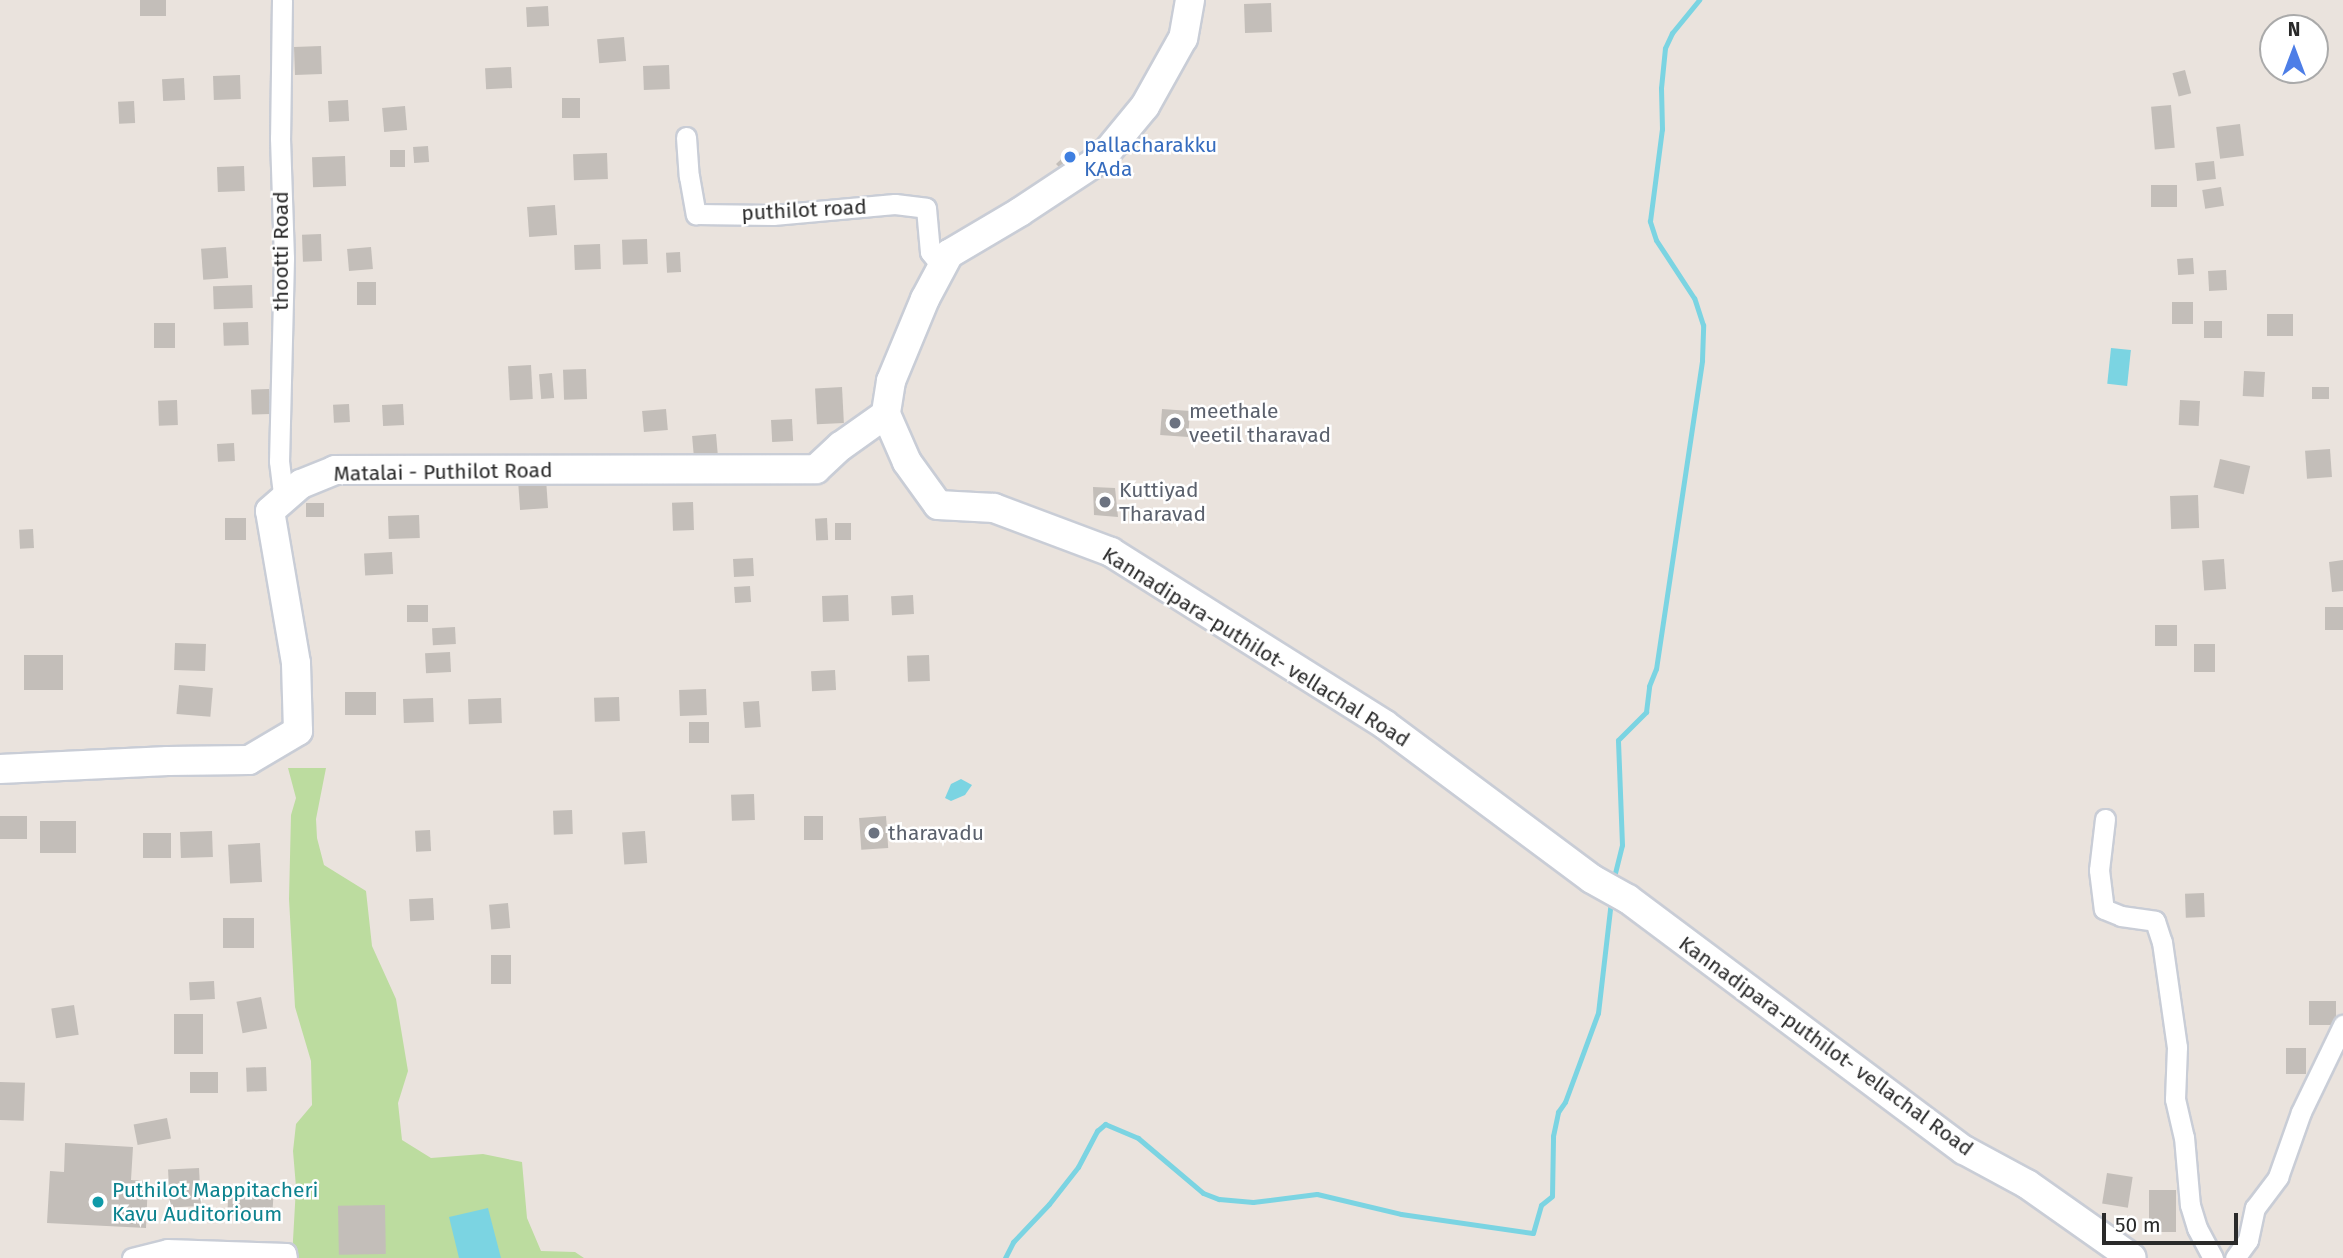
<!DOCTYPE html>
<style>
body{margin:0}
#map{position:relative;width:2343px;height:1258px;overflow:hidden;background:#eae3dd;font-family:"Fira Sans",sans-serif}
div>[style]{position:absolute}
.green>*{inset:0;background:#bcdc9f}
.water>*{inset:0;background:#7bd4e2;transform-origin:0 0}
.stream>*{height:5px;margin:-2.5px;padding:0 2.5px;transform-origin:2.5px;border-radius:2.5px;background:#7bd4e2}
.building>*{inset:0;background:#c3beb9;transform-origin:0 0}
.roads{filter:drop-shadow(2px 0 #c9cdd6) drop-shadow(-2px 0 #c9cdd6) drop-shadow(0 2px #c9cdd6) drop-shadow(0 -2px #c9cdd6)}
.street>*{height:19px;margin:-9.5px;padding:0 9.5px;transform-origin:9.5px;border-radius:9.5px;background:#fff}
.secondary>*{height:28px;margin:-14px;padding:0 14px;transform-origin:14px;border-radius:14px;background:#fff}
.dots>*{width:19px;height:19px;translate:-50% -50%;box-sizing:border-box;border:4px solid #fff;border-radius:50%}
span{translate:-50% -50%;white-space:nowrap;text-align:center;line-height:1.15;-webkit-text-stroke:5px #fff;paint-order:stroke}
.shop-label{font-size:21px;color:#366cbe}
.left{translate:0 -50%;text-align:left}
.street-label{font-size:21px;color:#2a2a2a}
.worship-label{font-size:21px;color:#5b616d}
.culture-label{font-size:21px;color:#0d838f}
.north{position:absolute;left:2259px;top:14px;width:70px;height:70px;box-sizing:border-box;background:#fff;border:2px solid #aaa;border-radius:50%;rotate:0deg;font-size:19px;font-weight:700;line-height:28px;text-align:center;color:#2a2a2a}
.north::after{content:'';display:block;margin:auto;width:24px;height:32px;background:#4d7ee7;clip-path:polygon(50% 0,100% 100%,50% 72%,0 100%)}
.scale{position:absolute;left:2102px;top:1213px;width:136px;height:32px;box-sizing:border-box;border:4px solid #2a2a2a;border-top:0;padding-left:9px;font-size:21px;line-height:24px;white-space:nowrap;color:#2a2a2a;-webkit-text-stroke:5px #fff;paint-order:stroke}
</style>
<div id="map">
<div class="green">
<i style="clip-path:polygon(288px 768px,326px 768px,316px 819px,317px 838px,324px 865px,366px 891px,372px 946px,396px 999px,408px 1071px,398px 1103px,402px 1140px,431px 1158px,483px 1154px,522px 1162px,527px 1218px,541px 1251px,575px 1252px,584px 1258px,292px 1258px,296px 1187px,293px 1151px,296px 1124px,312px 1105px,311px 1061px,295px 1007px,289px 899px,291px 815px,296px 798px)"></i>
</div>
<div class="water">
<i style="left:2111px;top:348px;width:20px;height:36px;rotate:6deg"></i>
<i style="clip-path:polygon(961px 779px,972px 785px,965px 795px,951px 801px,945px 798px,951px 784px)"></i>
<i style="clip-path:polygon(488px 1208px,501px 1258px,459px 1258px,449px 1217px)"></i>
</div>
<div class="stream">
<i style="left:1613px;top:881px;width:37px;rotate:-76deg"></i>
<i style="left:1622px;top:845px;width:105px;rotate:-92.2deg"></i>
<i style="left:1618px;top:740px;width:40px;rotate:-45deg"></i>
<i style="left:1646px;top:712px;width:26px;rotate:-83deg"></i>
<i style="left:1649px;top:686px;width:18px;rotate:-68deg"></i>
<i style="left:1656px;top:669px;width:312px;rotate:-81.5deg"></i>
<i style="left:1702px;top:360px;width:35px;rotate:-88deg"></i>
<i style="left:1703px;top:325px;width:28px;rotate:-108deg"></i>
<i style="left:1694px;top:298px;width:69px;rotate:-123.2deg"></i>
<i style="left:1656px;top:240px;width:20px;rotate:-108deg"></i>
<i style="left:1650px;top:221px;width:93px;rotate:-82.6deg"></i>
<i style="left:1662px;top:129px;width:41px;rotate:-91.4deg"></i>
<i style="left:1661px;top:88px;width:40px;rotate:-84.3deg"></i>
<i style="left:1665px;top:48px;width:17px;rotate:-65deg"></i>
<i style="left:1672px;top:33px;width:43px;rotate:-50.7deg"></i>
<i style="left:1005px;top:1258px;width:18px;rotate:-63deg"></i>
<i style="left:1013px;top:1242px;width:52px;rotate:-46.5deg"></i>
<i style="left:1049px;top:1204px;width:47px;rotate:-51.9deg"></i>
<i style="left:1078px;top:1167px;width:41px;rotate:-62.2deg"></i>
<i style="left:1097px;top:1131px;width:11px;rotate:-41deg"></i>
<i style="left:1105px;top:1124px;width:36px;rotate:23deg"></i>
<i style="left:1138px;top:1138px;width:85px;rotate:40.2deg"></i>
<i style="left:1203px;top:1193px;width:17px;rotate:21deg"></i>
<i style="left:1219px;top:1199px;width:34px;rotate:5deg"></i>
<i style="left:1253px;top:1202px;width:64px;rotate:-7.1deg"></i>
<i style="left:1317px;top:1194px;width:86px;rotate:13.4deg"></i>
<i style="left:1401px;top:1214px;width:133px;rotate:8.2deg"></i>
<i style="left:1533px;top:1233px;width:29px;rotate:-74deg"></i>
<i style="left:1541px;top:1205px;width:14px;rotate:-39deg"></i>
<i style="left:1552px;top:1196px;width:60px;rotate:-89deg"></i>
<i style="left:1553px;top:1136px;width:25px;rotate:-78deg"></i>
<i style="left:1558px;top:1112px;width:12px;rotate:-55deg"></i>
<i style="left:1565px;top:1102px;width:95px;rotate:-69.7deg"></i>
<i style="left:1598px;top:1013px;width:113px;rotate:-83.4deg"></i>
</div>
<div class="building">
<i style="left:140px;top:0;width:26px;height:16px"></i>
<i style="left:1271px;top:3px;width:29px;height:27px;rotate:88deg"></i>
<i style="left:548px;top:6px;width:20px;height:22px;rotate:87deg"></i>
<i style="left:624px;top:37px;width:24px;height:27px;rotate:85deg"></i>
<i style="left:321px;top:46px;width:28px;height:27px;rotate:88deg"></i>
<i style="left:669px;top:65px;width:24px;height:26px;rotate:88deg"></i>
<i style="left:511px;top:67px;width:21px;height:26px;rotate:87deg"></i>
<i style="left:2185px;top:70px;width:24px;height:13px;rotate:75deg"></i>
<i style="left:240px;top:75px;width:24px;height:27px;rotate:88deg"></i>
<i style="left:184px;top:78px;width:22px;height:22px;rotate:87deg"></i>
<i style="left:580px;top:98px;width:20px;height:18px;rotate:90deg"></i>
<i style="left:348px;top:100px;width:21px;height:20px;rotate:87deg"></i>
<i style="left:134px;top:101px;width:22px;height:16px;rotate:87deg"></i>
<i style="left:2171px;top:105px;width:43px;height:20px;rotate:85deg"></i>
<i style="left:405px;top:106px;width:24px;height:23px;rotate:85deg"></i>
<i style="left:2240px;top:124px;width:32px;height:24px;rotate:83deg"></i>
<i style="left:428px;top:146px;width:16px;height:15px;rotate:86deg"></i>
<i style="left:390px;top:150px;width:15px;height:17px"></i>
<i style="clip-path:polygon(1070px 151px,1082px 164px,1067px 175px,1056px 164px)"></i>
<i style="left:607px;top:153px;width:26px;height:34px;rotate:88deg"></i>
<i style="left:345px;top:156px;width:30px;height:33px;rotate:88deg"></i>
<i style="left:2214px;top:161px;width:18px;height:19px;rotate:84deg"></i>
<i style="left:244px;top:166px;width:25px;height:27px;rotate:88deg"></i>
<i style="left:2151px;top:185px;width:26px;height:22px"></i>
<i style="left:2221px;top:187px;width:19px;height:19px;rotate:81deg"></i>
<i style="left:555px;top:205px;width:30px;height:28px;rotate:86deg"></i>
<i style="left:321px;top:234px;width:27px;height:19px;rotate:88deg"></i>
<i style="left:647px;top:239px;width:25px;height:25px;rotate:88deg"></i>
<i style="left:600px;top:244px;width:25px;height:26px;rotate:88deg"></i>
<i style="left:226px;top:247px;width:31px;height:25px;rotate:86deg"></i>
<i style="left:371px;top:247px;width:22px;height:24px;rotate:85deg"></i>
<i style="left:680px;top:252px;width:20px;height:14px;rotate:87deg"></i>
<i style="left:2193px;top:258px;width:16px;height:16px;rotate:86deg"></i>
<i style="left:2226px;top:270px;width:20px;height:18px;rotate:87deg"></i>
<i style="left:357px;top:282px;width:19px;height:23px"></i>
<i style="left:252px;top:285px;width:23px;height:39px;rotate:88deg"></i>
<i style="left:2193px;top:302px;width:22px;height:21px;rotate:90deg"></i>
<i style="left:2267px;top:314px;width:26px;height:22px"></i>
<i style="left:2204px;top:321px;width:18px;height:17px"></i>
<i style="left:248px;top:322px;width:23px;height:25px;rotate:88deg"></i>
<i style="left:154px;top:323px;width:21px;height:25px"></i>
<i style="left:531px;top:365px;width:34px;height:23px;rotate:87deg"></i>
<i style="left:586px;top:369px;width:30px;height:23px;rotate:88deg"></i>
<i style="left:2244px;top:371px;width:21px;height:25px;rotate:3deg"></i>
<i style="left:552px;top:373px;width:25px;height:13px;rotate:85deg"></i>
<i style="left:842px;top:387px;width:36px;height:27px;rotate:87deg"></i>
<i style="left:2312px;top:387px;width:17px;height:12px"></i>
<i style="left:269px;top:389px;width:25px;height:18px;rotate:88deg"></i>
<i style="left:177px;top:400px;width:25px;height:19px;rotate:88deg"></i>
<i style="left:2180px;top:400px;width:20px;height:25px;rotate:3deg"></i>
<i style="left:349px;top:404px;width:18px;height:16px;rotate:87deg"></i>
<i style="left:403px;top:404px;width:21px;height:21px;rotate:87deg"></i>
<i style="left:666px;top:409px;width:21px;height:24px;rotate:85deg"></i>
<i style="left:1162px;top:409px;width:28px;height:26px;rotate:4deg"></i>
<i style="left:792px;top:419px;width:22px;height:21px;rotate:87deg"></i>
<i style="left:716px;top:434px;width:23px;height:24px;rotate:85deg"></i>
<i style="left:234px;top:443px;width:18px;height:17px;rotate:87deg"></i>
<i style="left:2330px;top:449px;width:28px;height:25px;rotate:86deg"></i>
<i style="left:2220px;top:459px;width:31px;height:29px;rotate:13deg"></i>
<i style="left:546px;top:479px;width:29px;height:28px;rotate:86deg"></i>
<i style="clip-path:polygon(1093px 487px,1115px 488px,1118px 517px,1094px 515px)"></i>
<i style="left:2198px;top:495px;width:33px;height:28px;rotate:88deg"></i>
<i style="left:693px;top:502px;width:28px;height:21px;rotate:88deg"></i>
<i style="left:324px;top:503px;width:14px;height:18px;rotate:90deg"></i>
<i style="left:419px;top:515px;width:23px;height:31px;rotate:88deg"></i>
<i style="left:246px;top:518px;width:22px;height:21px;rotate:90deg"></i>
<i style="left:827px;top:518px;width:22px;height:12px;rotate:87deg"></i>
<i style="left:851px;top:523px;width:17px;height:16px;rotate:90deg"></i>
<i style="left:33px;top:529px;width:19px;height:14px;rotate:87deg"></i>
<i style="left:392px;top:552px;width:22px;height:28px;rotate:87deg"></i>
<i style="left:753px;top:558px;width:18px;height:20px;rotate:87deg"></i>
<i style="left:2224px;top:559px;width:30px;height:22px;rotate:86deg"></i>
<i style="clip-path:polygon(2343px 560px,2343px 591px,2332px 592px,2329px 562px)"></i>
<i style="left:750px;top:586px;width:16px;height:16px;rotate:86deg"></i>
<i style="left:848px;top:595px;width:26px;height:26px;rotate:88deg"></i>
<i style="left:913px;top:595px;width:19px;height:22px;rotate:87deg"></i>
<i style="left:428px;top:605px;width:17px;height:21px;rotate:90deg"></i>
<i style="left:2343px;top:607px;width:23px;height:18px;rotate:90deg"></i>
<i style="left:2155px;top:625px;width:22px;height:21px"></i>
<i style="left:455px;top:627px;width:17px;height:23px;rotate:87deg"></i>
<i style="left:206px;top:644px;width:27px;height:31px;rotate:92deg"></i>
<i style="left:2194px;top:644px;width:21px;height:28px"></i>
<i style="left:450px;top:652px;width:20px;height:25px;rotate:87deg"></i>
<i style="left:63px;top:655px;width:35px;height:39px;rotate:90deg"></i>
<i style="left:929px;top:655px;width:26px;height:22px;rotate:88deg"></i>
<i style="left:835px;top:670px;width:20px;height:24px;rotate:87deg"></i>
<i style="left:179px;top:685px;width:34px;height:29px;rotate:5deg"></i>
<i style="left:706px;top:689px;width:26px;height:27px;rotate:88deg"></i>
<i style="left:376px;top:692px;width:23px;height:31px;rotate:90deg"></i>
<i style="left:619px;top:697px;width:24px;height:25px;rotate:88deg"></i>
<i style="left:433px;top:698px;width:24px;height:30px;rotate:88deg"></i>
<i style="left:501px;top:698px;width:25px;height:33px;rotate:88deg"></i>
<i style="left:759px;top:701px;width:26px;height:16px;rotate:86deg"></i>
<i style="left:689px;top:722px;width:20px;height:21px"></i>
<i style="left:754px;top:794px;width:26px;height:23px;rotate:88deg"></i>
<i style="left:572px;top:810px;width:24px;height:19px;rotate:88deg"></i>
<i style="left:0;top:816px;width:27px;height:23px"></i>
<i style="left:804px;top:816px;width:19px;height:24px"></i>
<i style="left:886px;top:816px;width:32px;height:27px;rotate:86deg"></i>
<i style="left:40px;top:821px;width:36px;height:32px"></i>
<i style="left:430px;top:830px;width:21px;height:15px;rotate:87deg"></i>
<i style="left:212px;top:831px;width:26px;height:32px;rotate:88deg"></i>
<i style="left:645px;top:831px;width:32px;height:23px;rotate:86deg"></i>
<i style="left:143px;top:833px;width:28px;height:25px"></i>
<i style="left:260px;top:843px;width:39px;height:32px;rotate:87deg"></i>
<i style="left:2204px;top:893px;width:24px;height:19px;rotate:88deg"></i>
<i style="left:433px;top:898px;width:22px;height:24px;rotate:87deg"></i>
<i style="left:508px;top:903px;width:25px;height:19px;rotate:85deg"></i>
<i style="left:223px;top:918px;width:31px;height:30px"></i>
<i style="left:491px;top:955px;width:20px;height:29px"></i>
<i style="left:214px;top:981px;width:18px;height:25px;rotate:87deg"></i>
<i style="left:261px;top:997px;width:32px;height:25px;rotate:79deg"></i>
<i style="left:2336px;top:1001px;width:24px;height:27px;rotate:90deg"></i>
<i style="left:74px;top:1005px;width:30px;height:23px;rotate:81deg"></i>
<i style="left:174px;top:1014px;width:29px;height:40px"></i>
<i style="left:2286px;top:1048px;width:20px;height:26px"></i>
<i style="left:266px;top:1067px;width:24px;height:20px;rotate:88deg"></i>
<i style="left:190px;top:1072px;width:28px;height:21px"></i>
<i style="left:0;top:1082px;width:25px;height:38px;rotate:2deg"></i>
<i style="left:167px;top:1118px;width:21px;height:34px;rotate:79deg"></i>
<i style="clip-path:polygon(65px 1143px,133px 1147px,131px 1180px,148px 1181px,146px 1228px,47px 1223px,50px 1171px,64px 1172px)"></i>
<i style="left:199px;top:1168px;width:38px;height:31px;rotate:87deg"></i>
<i style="left:2107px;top:1173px;width:26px;height:31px;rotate:9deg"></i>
<i style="left:229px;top:1187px;width:45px;height:28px;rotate:4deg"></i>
<i style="left:2149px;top:1190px;width:27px;height:42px"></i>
<i style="left:385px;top:1205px;width:49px;height:47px;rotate:89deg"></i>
</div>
<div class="roads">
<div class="street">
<i style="left:282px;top:0;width:138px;rotate:90.8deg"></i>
<i style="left:280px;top:138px;width:120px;rotate:88.1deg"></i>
<i style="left:284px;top:258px;width:203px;rotate:91.4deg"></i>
<i style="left:279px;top:461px;width:41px;rotate:83deg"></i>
<i style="left:686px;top:137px;width:39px;rotate:86deg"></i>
<i style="left:689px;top:176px;width:39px;rotate:80deg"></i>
<i style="left:696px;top:214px;width:77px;rotate:0.7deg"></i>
<i style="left:773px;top:215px;width:122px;rotate:-5.2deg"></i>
<i style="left:895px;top:204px;width:31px;rotate:7deg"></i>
<i style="left:926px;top:208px;width:44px;rotate:84.8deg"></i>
<i style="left:930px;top:252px;width:19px;rotate:51deg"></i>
<i style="left:2105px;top:819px;width:51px;rotate:96.7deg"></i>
<i style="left:2099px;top:870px;width:39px;rotate:83deg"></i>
<i style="left:2104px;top:909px;width:18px;rotate:22deg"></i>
<i style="left:2121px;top:916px;width:34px;rotate:8deg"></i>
<i style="left:2155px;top:921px;width:22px;rotate:72deg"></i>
<i style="left:2162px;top:942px;width:106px;rotate:81.9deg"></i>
<i style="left:2177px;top:1047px;width:52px;rotate:92.2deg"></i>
<i style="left:2175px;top:1099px;width:39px;rotate:77deg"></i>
<i style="left:2184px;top:1137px;width:68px;rotate:85deg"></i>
<i style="left:2190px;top:1205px;width:24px;rotate:73deg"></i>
<i style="left:2197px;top:1228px;width:34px;rotate:62deg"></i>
<i style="left:132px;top:1258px;width:36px;rotate:-14deg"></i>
<i style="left:167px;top:1249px;width:119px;rotate:1.9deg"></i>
<i style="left:286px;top:1253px;width:5px;rotate:79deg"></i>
<i style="left:2235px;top:1258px;width:22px;rotate:-54deg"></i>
<i style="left:2248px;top:1240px;width:33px;rotate:-78deg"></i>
<i style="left:2255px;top:1208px;width:39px;rotate:-53deg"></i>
<i style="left:2278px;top:1177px;width:69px;rotate:-70.5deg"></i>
<i style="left:2301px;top:1112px;width:97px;rotate:-64.2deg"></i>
</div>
<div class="secondary">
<i style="left:1190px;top:0;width:39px;rotate:100deg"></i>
<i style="left:1183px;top:38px;width:78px;rotate:119.2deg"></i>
<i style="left:1145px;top:106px;width:66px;rotate:129.5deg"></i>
<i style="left:1103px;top:157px;width:100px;rotate:146.5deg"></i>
<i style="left:1020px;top:212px;width:82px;rotate:149.4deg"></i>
<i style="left:949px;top:254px;width:51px;rotate:118.1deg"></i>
<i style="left:925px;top:299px;width:89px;rotate:112.5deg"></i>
<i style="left:891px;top:381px;width:33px;rotate:99deg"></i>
<i style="left:886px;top:414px;width:52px;rotate:66.4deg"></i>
<i style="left:907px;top:462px;width:53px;rotate:54.2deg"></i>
<i style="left:938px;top:505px;width:56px;rotate:3.1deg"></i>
<i style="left:994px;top:508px;width:125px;rotate:20.6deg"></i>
<i style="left:1111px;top:552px;width:323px;rotate:32.2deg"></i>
<i style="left:1384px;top:724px;width:259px;rotate:36.7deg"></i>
<i style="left:1592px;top:879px;width:41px;rotate:29.1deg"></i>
<i style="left:1628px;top:899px;width:419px;rotate:36.8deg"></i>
<i style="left:1964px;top:1150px;width:72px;rotate:28.4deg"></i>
<i style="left:2027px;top:1184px;width:128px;rotate:35.2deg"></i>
<i style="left:0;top:769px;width:168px;rotate:-2.7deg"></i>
<i style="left:168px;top:761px;width:81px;rotate:-0.7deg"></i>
<i style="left:249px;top:760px;width:57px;rotate:-30.6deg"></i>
<i style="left:298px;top:731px;width:68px;rotate:-91.7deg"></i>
<i style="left:296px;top:663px;width:154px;rotate:-99.7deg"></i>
<i style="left:270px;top:511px;width:41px;rotate:-41.1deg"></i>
<i style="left:301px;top:484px;width:37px;rotate:-22deg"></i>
<i style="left:335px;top:470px;width:481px;rotate:-0.1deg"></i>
<i style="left:816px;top:469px;width:34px;rotate:-43deg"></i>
<i style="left:841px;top:446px;width:55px;rotate:-35.4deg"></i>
</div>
</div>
<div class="dots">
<i style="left:1070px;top:157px;background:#3f7fe0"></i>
<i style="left:1175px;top:423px;background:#6b7280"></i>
<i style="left:1105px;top:502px;background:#6b7280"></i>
<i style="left:874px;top:833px;background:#6b7280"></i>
<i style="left:98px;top:1202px;background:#0f9aa8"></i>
</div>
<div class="shop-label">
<span class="left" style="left:1084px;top:157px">pallacharakku<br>KAda</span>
</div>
<div class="street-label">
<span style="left:804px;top:210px;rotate:-3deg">puthilot road</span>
<span style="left:281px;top:251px;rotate:-90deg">thootti Road</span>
<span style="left:443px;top:472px;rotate:-1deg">Matalai - Puthilot Road</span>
<span style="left:1256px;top:647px;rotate:32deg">Kannadipara-puthilot- vellachal Road</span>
<span style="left:1826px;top:1046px;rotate:36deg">Kannadipara-puthilot- vellachal Road</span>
</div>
<div class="worship-label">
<span class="left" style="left:1189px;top:423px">meethale<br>veetil tharavad</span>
<span class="left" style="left:1119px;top:502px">Kuttiyad<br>Tharavad</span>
<span class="left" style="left:888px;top:833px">tharavadu</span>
</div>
<div class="culture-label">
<span class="left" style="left:112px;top:1202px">Puthilot Mappitacheri<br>Kavu Auditorioum</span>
</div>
<div class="north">N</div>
<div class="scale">50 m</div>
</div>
